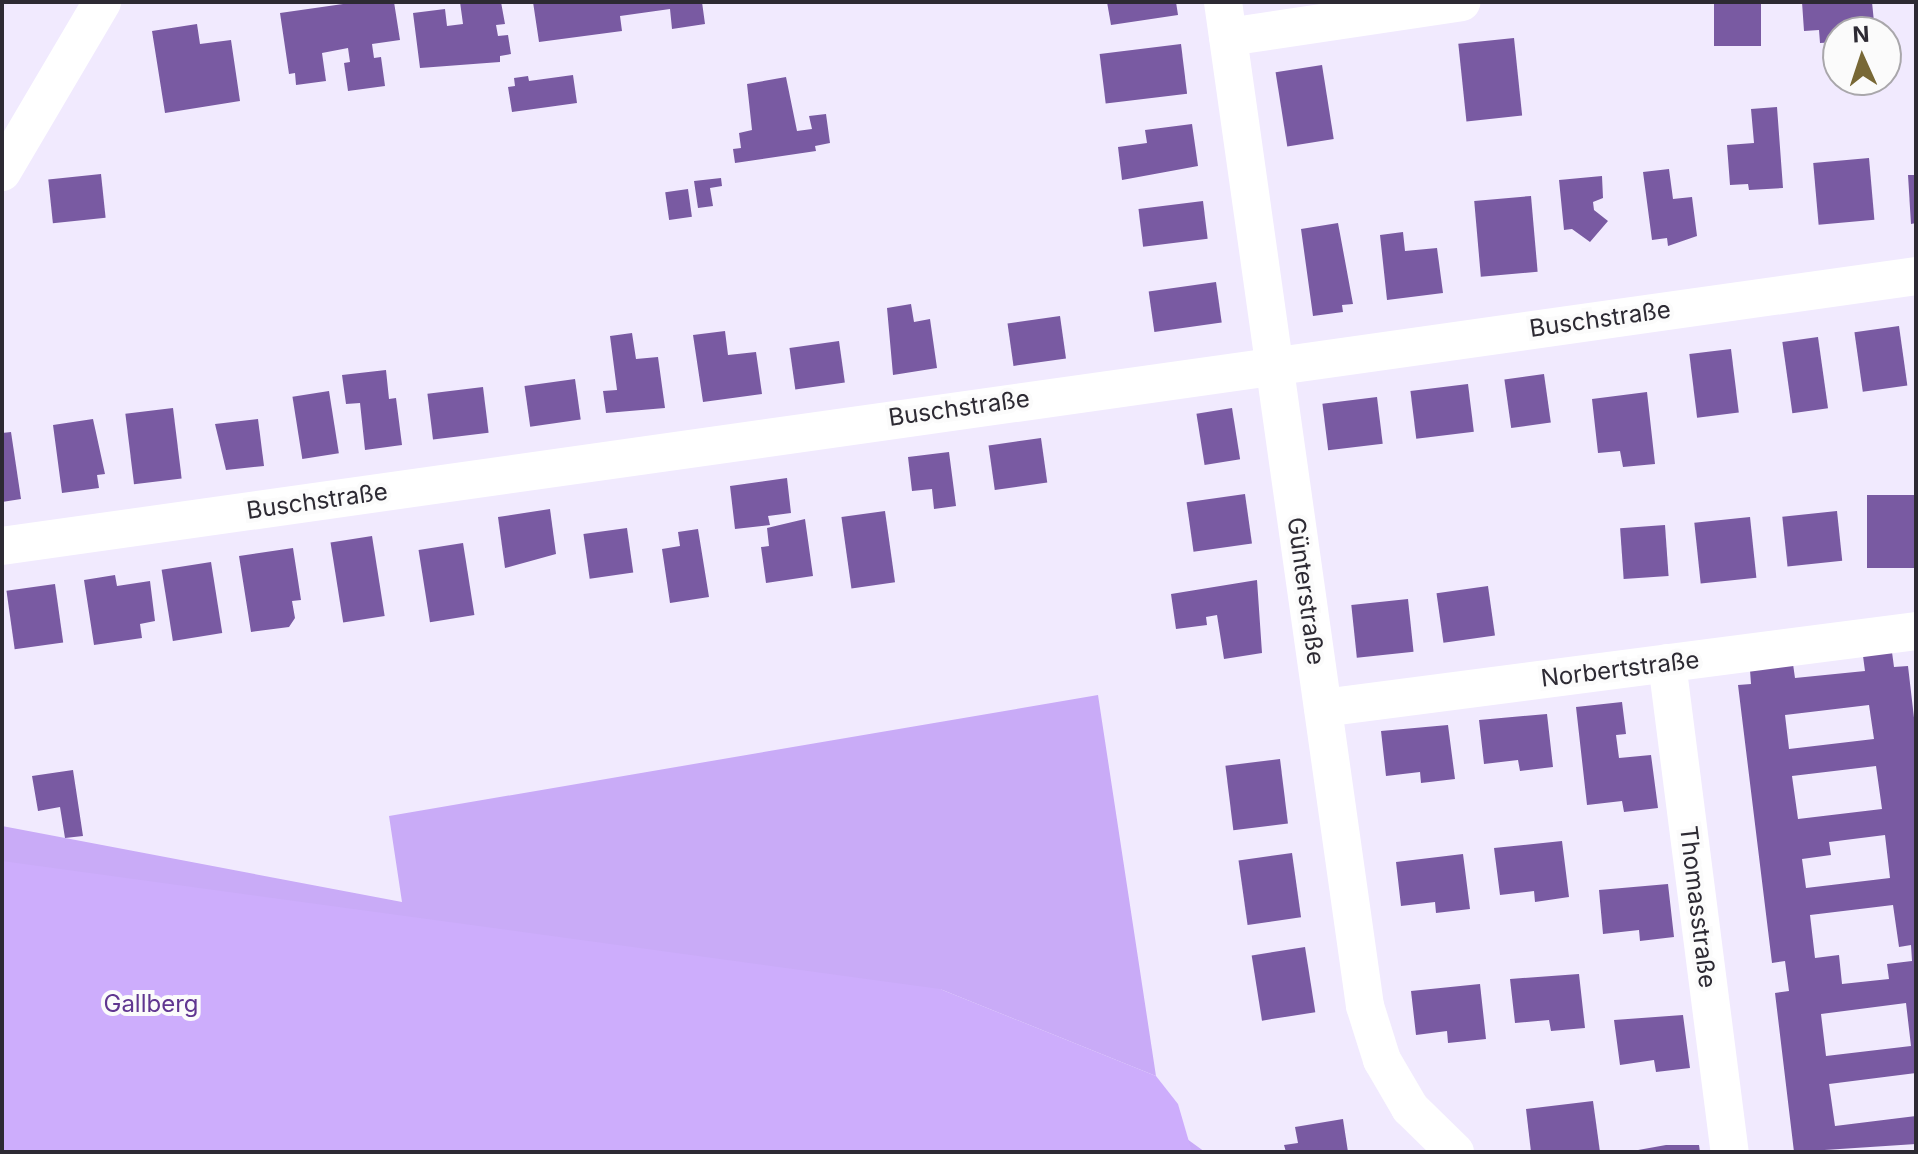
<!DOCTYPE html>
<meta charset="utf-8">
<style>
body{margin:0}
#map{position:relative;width:1918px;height:1154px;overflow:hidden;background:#f1eafe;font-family:Inter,sans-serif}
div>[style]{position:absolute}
.green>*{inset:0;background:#c9abf7}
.forest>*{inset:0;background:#cdadfc}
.building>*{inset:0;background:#795aa2;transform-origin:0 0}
.minor>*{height:38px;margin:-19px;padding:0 19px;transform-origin:19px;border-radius:19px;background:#fff}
span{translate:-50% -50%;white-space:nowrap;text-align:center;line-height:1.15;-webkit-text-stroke:8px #fbfbfb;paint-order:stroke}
.street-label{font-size:24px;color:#2d2a33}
.park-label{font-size:24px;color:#603690}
.frame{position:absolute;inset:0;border:4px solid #2d2a33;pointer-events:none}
.north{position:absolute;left:1822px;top:16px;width:80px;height:80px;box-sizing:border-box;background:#fbfbfb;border:2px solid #a9a7ab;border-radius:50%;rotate:357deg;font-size:22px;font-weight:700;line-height:32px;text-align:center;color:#2d2a33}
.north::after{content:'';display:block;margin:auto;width:28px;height:36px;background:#786836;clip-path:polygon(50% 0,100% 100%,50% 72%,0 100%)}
</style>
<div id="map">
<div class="green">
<i style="clip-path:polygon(1098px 695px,1156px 1076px,940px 989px,1154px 1115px,1205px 1152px,2px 1152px,2px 826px,402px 902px,389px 816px)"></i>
</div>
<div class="forest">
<i style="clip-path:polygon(2px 861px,940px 989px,1156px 1076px,1178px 1104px,1192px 1152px,2px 1152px)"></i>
</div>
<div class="building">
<i style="clip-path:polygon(357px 2px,394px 2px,400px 40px,372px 44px,374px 58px,381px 57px,385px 86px,348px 91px,344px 63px,350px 62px,348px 48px,322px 53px,326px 81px,296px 85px,295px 73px,289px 74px,280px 13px)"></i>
<i style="clip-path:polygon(460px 2px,501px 2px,505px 24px,496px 25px,498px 36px,508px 35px,511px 54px,500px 56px,500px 62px,420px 68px,413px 13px,445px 9px,447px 26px,463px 24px)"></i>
<i style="clip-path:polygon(533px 2px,702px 2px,705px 24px,672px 29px,670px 9px,620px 16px,622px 31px,539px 42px)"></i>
<i style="clip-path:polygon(1107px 2px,1176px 2px,1178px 15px,1111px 25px)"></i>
<i style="left:1714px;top:2px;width:47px;height:44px"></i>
<i style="clip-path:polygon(1802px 2px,1872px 2px,1875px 32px,1838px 32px,1838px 42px,1820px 43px,1819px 30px,1804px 31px)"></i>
<i style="clip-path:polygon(197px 24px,200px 44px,231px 40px,240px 101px,165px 113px,152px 31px)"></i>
<i style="left:1514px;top:38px;width:78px;height:56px;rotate:84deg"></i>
<i style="left:1181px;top:44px;width:50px;height:82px;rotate:83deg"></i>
<i style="left:1322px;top:65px;width:75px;height:47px;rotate:81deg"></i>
<i style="clip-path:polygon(573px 75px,577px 103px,512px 112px,508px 87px,515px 86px,514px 78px,528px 76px,529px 81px)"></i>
<i style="clip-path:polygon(786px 77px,797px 131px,812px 129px,809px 116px,826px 114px,830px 143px,815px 146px,816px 151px,735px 163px,733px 149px,741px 148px,739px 133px,752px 130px,747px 84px)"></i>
<i style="clip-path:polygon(1777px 107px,1783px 188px,1749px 190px,1748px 184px,1730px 185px,1727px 145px,1754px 143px,1751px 109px)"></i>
<i style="clip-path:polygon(1192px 124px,1198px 166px,1122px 180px,1118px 147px,1147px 143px,1145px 130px)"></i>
<i style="left:1869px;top:158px;width:62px;height:56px;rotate:85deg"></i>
<i style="clip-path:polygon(1669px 169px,1673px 199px,1692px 197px,1697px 236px,1668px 246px,1667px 238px,1652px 240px,1643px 172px)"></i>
<i style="left:101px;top:174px;width:44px;height:53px;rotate:84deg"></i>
<i style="clip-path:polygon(1908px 175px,1916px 175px,1916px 223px,1911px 224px)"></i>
<i style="clip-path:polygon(1602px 176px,1603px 198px,1593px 202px,1594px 210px,1608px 221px,1590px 242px,1572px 229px,1564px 230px,1559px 180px)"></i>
<i style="clip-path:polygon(721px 178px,722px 186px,710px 188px,713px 206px,698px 208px,694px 181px)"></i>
<i style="left:688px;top:189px;width:28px;height:23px;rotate:82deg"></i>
<i style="left:1531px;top:196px;width:76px;height:57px;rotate:85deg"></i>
<i style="left:1203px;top:201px;width:38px;height:65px;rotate:83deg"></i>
<i style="clip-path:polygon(1338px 223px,1353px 304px,1342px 305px,1343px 312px,1313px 316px,1301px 229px)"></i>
<i style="clip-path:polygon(1403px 232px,1405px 251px,1437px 248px,1443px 293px,1387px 300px,1380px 235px)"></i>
<i style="left:1216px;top:282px;width:41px;height:68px;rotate:82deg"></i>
<i style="clip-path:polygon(911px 304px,914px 322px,930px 319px,937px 368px,893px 375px,887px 308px)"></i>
<i style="left:1060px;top:316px;width:43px;height:53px;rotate:82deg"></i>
<i style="left:1899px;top:326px;width:60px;height:45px;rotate:82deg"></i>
<i style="clip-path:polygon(725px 331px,728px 355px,756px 352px,762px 394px,703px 402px,693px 335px)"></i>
<i style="clip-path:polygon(632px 333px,636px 359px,658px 357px,665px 408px,606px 413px,603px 391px,617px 390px,610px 336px)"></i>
<i style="left:1818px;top:337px;width:72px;height:36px;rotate:82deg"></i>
<i style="left:839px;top:341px;width:42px;height:50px;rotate:82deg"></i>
<i style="left:1731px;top:349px;width:64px;height:42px;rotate:83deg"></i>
<i style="clip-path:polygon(386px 370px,389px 399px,396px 398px,402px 445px,365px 450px,360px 403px,346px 404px,342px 375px)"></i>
<i style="left:1544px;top:374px;width:49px;height:40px;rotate:82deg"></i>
<i style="left:575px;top:379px;width:41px;height:51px;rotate:82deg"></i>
<i style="left:1468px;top:384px;width:48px;height:58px;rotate:83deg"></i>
<i style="left:483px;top:387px;width:46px;height:56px;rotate:83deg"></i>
<i style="left:329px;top:391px;width:63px;height:37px;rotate:81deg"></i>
<i style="clip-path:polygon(1647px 392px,1655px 464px,1623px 467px,1620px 451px,1598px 453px,1592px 399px)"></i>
<i style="left:1377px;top:397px;width:47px;height:55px;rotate:83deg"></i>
<i style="left:173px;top:408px;width:71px;height:48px;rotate:83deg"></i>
<i style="left:1232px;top:408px;width:52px;height:36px;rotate:81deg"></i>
<i style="clip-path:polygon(93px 419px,105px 474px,97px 475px,99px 488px,62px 493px,53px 425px)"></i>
<i style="clip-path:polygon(258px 419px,264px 466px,226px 470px,215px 424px)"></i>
<i style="clip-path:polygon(11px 432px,21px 499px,2px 502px,2px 433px)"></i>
<i style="left:1041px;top:438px;width:45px;height:53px;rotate:82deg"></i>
<i style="clip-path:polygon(949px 452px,956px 506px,934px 509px,932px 489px,912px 491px,908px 457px)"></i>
<i style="clip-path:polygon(787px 478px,791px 513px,768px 516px,770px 525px,735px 529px,730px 486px)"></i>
<i style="left:1245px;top:494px;width:50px;height:59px;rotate:82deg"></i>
<i style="left:1916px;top:495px;width:73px;height:49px;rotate:90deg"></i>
<i style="clip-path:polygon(550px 509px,556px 554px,505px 568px,498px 517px)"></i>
<i style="left:885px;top:511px;width:72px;height:44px;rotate:82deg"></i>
<i style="left:1837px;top:511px;width:50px;height:55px;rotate:84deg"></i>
<i style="left:1750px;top:517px;width:61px;height:56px;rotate:84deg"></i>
<i style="clip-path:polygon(805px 519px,813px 576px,766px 583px,761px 547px,769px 546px,767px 528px)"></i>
<i style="left:1665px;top:525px;width:51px;height:45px;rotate:86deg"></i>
<i style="left:627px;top:528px;width:45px;height:44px;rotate:82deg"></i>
<i style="clip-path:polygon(698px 529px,709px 597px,670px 603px,662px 549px,680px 546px,678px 532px)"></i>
<i style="left:372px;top:536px;width:81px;height:42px;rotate:81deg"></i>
<i style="left:463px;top:543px;width:73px;height:45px;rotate:81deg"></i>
<i style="clip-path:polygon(293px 548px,301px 600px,292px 601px,295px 618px,289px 627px,251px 632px,239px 556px)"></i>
<i style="left:211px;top:562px;width:72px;height:50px;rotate:81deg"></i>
<i style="clip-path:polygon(115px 575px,117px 586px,150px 581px,155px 621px,140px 624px,142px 638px,94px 645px,84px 580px)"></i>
<i style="clip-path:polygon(1257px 580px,1262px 653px,1224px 659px,1217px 615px,1206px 617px,1207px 625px,1176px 629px,1171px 594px)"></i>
<i style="left:55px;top:584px;width:59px;height:49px;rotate:82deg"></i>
<i style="left:1488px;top:586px;width:50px;height:52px;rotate:82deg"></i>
<i style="left:1408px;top:599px;width:53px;height:57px;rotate:84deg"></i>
<i style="clip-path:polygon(evenodd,1892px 652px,1894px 667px,1908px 666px,1916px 735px,1916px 1073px,1829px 1084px,1835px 1126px,1916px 1116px,1916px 1144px,1794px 1152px,1775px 993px,1789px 991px,1785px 961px,1772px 963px,1738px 685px,1751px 684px,1750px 670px,1793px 664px,1795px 678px,1865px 671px,1863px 656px,1892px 652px,1869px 705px,1874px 739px,1789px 749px,1785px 715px,1869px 705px,1892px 652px,1876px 766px,1882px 809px,1798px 819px,1792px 776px,1876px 766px,1892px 652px,1885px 835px,1890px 878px,1806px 888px,1802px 859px,1831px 855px,1829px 842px,1885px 835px,1892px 652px,1893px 905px,1899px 947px,1911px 945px,1912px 961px,1887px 964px,1889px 979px,1842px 984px,1839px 955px,1815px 958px,1810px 915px,1893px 905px,1892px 652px,1906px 1003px,1911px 1046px,1826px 1056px,1821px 1014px,1906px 1003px)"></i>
<i style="clip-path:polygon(1622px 702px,1626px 734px,1616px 735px,1619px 758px,1651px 755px,1658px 808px,1624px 812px,1622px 801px,1587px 805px,1576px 707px)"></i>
<i style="clip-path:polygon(1547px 714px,1553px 767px,1520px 771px,1518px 760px,1484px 764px,1479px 720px)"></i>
<i style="clip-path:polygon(1448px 725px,1455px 779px,1421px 783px,1420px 772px,1386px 776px,1381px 731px)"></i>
<i style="left:1280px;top:759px;width:65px;height:55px;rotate:83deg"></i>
<i style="clip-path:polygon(73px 770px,83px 836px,65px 838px,60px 807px,38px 811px,32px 776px)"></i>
<i style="clip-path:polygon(1562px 841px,1569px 897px,1535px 902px,1534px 891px,1500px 895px,1494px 848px)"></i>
<i style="left:1292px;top:853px;width:65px;height:54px;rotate:82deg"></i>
<i style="clip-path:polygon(1463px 854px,1470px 909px,1436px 913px,1435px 902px,1401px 906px,1396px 862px)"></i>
<i style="clip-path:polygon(1668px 884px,1674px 937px,1640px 941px,1639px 930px,1603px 934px,1599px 890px)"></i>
<i style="left:1305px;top:947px;width:66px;height:54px;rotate:81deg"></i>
<i style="clip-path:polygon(1579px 974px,1585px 1028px,1551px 1031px,1549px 1020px,1515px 1023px,1510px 979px)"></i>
<i style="clip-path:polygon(1480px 984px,1486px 1039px,1448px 1043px,1447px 1031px,1416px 1035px,1411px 991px)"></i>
<i style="clip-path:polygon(1683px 1015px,1690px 1068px,1656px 1072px,1654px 1060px,1620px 1065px,1614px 1020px)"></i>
<i style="clip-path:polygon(1593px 1101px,1600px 1152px,1531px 1152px,1526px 1109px)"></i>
<i style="clip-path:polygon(1343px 1119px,1348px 1152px,1286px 1152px,1284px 1145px,1298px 1143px,1295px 1127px)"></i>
<i style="clip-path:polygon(1699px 1145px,1700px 1152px,1627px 1152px,1666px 1145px)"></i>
</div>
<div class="minor">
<i style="left:1223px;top:2px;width:1014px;rotate:81.95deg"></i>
<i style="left:1365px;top:1006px;width:57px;rotate:72.5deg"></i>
<i style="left:1382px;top:1060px;width:56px;rotate:59.7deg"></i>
<i style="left:1410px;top:1108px;width:63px;rotate:44.4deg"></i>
<i style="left:1228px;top:37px;width:236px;rotate:-8.5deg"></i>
<i style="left:2px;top:172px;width:197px;rotate:-59.5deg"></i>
<i style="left:2px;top:546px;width:1933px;rotate:-8.03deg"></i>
<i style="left:1667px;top:663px;width:493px;rotate:82.7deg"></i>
<i style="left:1323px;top:708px;width:598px;rotate:-7.4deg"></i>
</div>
<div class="street-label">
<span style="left:1600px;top:319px;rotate:-8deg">Buschstraße</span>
<span style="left:959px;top:408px;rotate:-8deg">Buschstraße</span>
<span style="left:317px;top:501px;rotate:-8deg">Buschstraße</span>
<span style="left:1306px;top:591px;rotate:82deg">Günterstraße</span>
<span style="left:1620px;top:669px;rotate:-7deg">Norbertstraße</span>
<span style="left:1698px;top:907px;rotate:83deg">Thomasstraße</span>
</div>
<div class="park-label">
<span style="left:151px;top:1004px">Gallberg</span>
</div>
<div class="frame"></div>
<div class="north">N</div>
</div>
